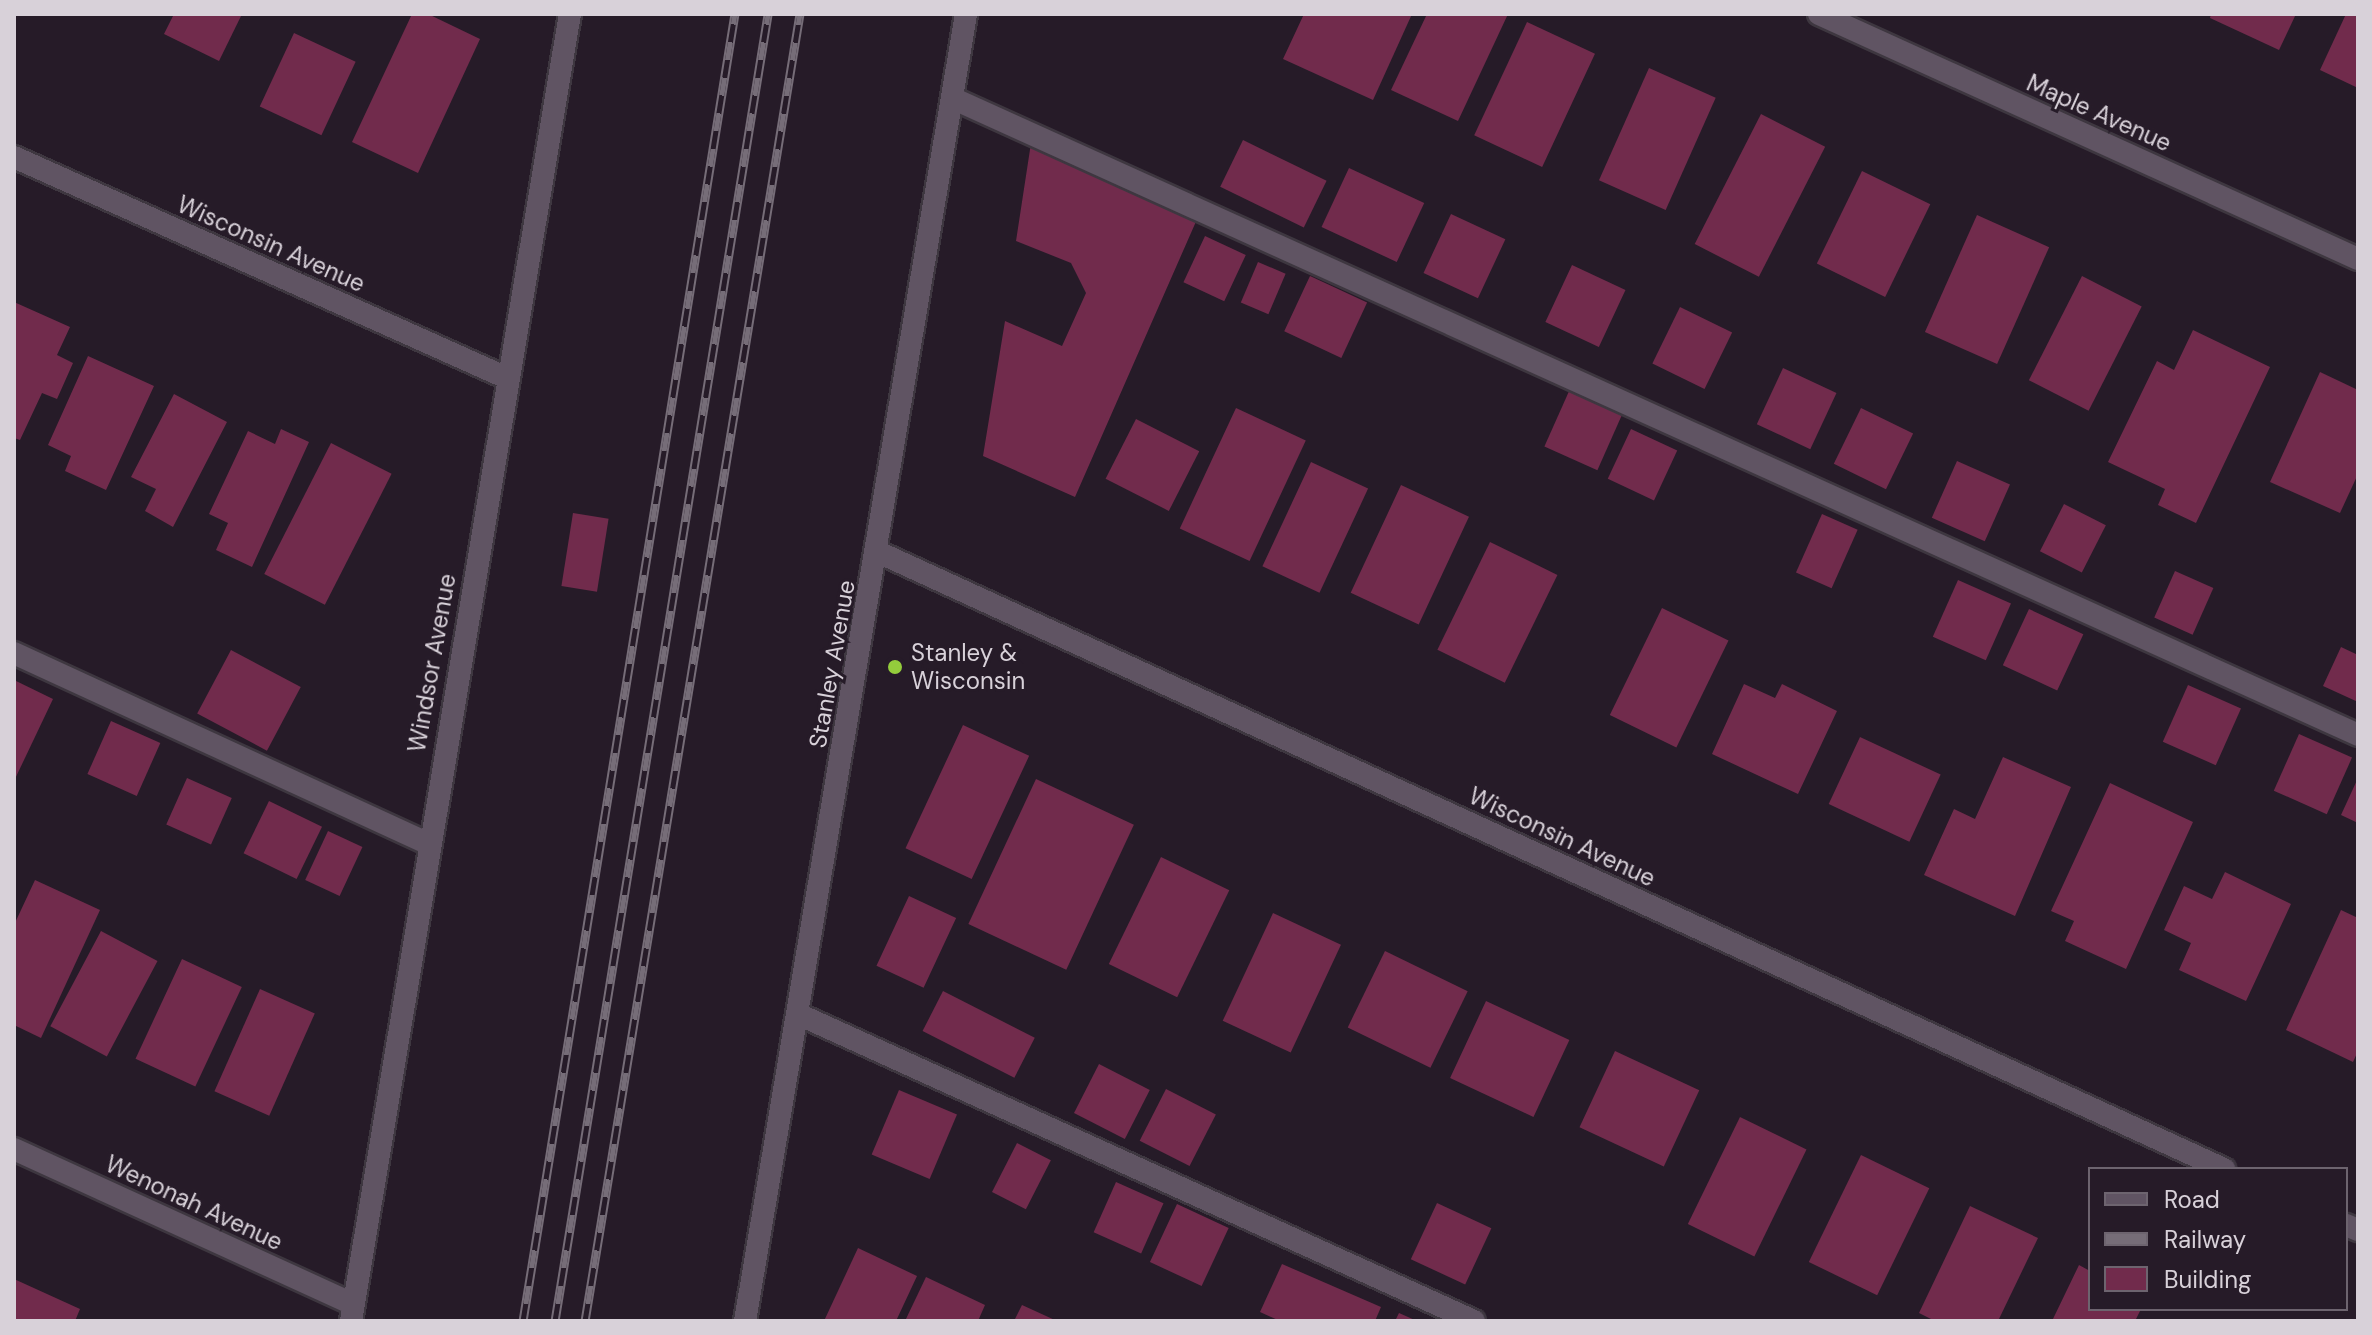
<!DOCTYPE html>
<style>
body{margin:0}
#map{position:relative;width:2372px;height:1335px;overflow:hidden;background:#261b28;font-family:"DM Sans",sans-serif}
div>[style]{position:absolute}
.building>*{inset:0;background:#712b4c;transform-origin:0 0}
.roads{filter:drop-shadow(2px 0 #3e3740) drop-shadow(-2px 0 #3e3740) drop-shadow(0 2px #3e3740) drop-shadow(0 -2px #3e3740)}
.service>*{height:22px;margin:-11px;padding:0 11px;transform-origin:11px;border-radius:11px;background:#605463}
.minor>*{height:22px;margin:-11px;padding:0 11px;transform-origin:11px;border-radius:11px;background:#605463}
.rail>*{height:9px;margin-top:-4.5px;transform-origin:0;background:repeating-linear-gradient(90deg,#261b28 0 18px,#766d78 0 36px);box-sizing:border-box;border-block:2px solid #766d78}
.dots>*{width:22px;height:22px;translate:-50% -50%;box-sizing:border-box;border:4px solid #261b28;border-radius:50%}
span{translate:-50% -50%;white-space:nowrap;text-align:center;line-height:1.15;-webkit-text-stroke:6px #261b28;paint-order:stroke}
.street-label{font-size:24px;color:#d8d1d9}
.poi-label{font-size:24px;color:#d8d1d9}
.left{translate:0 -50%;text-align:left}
.frame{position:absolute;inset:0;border:16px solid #d8d1d9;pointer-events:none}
.legend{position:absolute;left:2088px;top:1167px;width:260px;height:144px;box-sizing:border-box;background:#261b28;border:2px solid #6d646f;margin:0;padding:10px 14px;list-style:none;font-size:24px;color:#d8d1d9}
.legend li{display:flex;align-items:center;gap:16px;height:40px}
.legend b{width:40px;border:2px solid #6d646f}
</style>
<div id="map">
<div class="building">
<i style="clip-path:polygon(174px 14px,242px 14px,219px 61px,164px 34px)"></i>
<i style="clip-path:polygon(412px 14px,428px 14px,480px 39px,418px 173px,352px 142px)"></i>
<i style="clip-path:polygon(1304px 14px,1412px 14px,1373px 100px,1283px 59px)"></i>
<i style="clip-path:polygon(1427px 14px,1508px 14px,1458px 121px,1391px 90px)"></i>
<i style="clip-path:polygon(2211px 14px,2296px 14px,2279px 50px,2210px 18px)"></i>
<i style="clip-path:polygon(2346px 14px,2358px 14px,2358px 88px,2320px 70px)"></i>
<i style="left:1527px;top:22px;width:75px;height:125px;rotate:25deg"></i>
<i style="left:294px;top:33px;width:68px;height:81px;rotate:25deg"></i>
<i style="left:1649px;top:68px;width:73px;height:123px;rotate:24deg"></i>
<i style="left:1761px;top:114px;width:72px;height:146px;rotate:27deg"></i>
<i style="left:1243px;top:140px;width:93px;height:52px;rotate:26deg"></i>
<i style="clip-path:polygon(1031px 143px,1198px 217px,1075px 497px,983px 456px,1005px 321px,1062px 346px,1086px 293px,1071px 263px,1016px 241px)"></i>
<i style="left:1349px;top:168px;width:83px;height:65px;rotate:25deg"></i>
<i style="left:1862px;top:171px;width:76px;height:103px;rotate:26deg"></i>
<i style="left:1451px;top:214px;width:60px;height:65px;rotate:25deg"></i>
<i style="left:1977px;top:215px;width:79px;height:128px;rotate:24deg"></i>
<i style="left:1205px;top:236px;width:45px;height:51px;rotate:25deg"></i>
<i style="left:1258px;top:262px;width:30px;height:44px;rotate:23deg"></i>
<i style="left:1572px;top:265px;width:59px;height:63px;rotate:25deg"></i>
<i style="left:1310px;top:276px;width:63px;height:61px;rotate:25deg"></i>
<i style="left:2082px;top:276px;width:67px;height:117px;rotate:27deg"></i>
<i style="clip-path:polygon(14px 302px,70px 327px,57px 355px,73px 363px,57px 399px,42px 393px,20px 440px,14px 438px)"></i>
<i style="left:1680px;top:307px;width:58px;height:63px;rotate:26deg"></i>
<i style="clip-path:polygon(2193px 330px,2270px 367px,2196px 523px,2158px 505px,2165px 489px,2108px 462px,2157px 361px,2174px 370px)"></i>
<i style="clip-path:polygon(88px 356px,154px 386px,106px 490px,65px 471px,71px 456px,48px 445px)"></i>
<i style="left:1783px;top:368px;width:59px;height:62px;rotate:25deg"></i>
<i style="clip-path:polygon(2320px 372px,2358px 390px,2358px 474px,2340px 513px,2270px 482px)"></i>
<i style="left:1570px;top:389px;width:58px;height:63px;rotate:24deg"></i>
<i style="clip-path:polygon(174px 394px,227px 422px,173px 527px,145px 511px,156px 489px,131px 477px)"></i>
<i style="left:1236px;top:408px;width:77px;height:133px;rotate:25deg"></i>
<i style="left:1861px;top:408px;width:58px;height:62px;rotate:26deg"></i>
<i style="left:1136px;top:419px;width:71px;height:67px;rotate:27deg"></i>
<i style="clip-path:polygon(281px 429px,309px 442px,252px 567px,216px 550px,228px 523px,209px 514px,248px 431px,275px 444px)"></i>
<i style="left:1631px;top:429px;width:51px;height:55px;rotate:25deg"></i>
<i style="left:331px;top:443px;width:68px;height:147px;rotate:27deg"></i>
<i style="left:1957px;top:461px;width:58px;height:62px;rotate:24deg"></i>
<i style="left:1311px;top:462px;width:63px;height:115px;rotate:25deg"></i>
<i style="left:1401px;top:485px;width:75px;height:119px;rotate:25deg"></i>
<i style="left:2064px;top:504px;width:47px;height:53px;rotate:27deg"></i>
<i style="left:573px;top:513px;width:36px;height:74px;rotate:9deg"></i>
<i style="left:1822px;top:514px;width:39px;height:64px;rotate:24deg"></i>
<i style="left:1490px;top:542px;width:75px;height:120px;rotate:26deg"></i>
<i style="left:2175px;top:571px;width:42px;height:51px;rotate:24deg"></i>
<i style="left:1958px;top:580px;width:58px;height:62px;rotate:24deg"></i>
<i style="left:1662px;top:608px;width:74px;height:119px;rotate:26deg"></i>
<i style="left:2029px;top:609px;width:60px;height:62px;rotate:25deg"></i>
<i style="clip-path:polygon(2341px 647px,2358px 655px,2358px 702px,2323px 686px)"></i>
<i style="left:231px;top:650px;width:79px;height:72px;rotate:28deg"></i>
<i style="clip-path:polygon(14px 680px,53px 699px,14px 781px)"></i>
<i style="clip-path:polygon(1744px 684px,1775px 698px,1782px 684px,1837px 711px,1798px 794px,1712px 754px)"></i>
<i style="left:2188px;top:685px;width:58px;height:62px;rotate:24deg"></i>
<i style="left:111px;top:721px;width:54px;height:58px;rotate:24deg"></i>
<i style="left:963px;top:725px;width:73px;height:136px;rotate:25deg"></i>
<i style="left:2299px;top:734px;width:58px;height:62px;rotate:24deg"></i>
<i style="left:1860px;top:737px;width:89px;height:74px;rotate:25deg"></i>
<i style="clip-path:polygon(2003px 757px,2071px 787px,2015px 916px,1924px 875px,1954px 809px,1975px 819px)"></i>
<i style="left:187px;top:778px;width:49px;height:51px;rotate:24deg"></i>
<i style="clip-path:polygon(2358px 778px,2358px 823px,2341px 815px)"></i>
<i style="left:1036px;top:779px;width:108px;height:160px;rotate:25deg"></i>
<i style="clip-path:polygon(2110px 783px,2193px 822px,2126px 969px,2065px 941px,2074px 921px,2051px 911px)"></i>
<i style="left:269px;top:801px;width:59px;height:58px;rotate:26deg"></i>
<i style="left:328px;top:831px;width:38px;height:54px;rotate:25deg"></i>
<i style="left:1161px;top:857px;width:76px;height:119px;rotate:26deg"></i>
<i style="clip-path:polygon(2225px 872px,2291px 904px,2246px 1001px,2179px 970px,2191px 943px,2164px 930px,2184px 886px,2212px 899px)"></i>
<i style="clip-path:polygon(35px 880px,100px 910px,41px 1038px,14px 1025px,14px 925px)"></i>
<i style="left:909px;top:896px;width:52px;height:77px;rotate:25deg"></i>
<i style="clip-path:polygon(2341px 910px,2358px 918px,2358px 1051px,2353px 1062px,2286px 1030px)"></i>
<i style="left:1273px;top:913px;width:75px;height:119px;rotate:25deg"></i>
<i style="left:101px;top:931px;width:64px;height:108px;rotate:28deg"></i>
<i style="left:1385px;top:951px;width:92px;height:85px;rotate:26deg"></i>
<i style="left:182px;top:959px;width:66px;height:110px;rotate:25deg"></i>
<i style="left:260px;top:989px;width:60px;height:112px;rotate:24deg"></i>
<i style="left:943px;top:991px;width:103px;height:45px;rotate:27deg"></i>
<i style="left:1486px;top:1001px;width:92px;height:85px;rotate:25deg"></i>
<i style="left:1615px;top:1051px;width:93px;height:84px;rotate:25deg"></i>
<i style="left:1099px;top:1064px;width:57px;height:55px;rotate:27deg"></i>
<i style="left:1166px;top:1089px;width:56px;height:58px;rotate:27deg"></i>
<i style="left:899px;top:1090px;width:63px;height:70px;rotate:23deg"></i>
<i style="left:1740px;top:1117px;width:74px;height:119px;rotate:26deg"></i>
<i style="left:1017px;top:1143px;width:38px;height:55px;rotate:27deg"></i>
<i style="left:1861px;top:1155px;width:76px;height:119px;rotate:26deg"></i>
<i style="left:1116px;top:1182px;width:52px;height:55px;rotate:24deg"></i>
<i style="left:1437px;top:1203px;width:60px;height:62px;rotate:25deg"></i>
<i style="left:1177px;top:1204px;width:57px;height:64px;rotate:25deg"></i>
<i style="clip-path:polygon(1970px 1206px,2038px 1238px,1998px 1321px,1935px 1321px,1919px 1313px)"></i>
<i style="clip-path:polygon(858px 1248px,917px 1276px,896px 1321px,824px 1321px)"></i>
<i style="clip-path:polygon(1282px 1264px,1381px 1307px,1375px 1321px,1280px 1321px,1260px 1312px)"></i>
<i style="clip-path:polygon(2079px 1265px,2090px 1271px,2090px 1309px,2141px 1309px,2135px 1321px,2052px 1321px)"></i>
<i style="clip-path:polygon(926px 1277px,985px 1305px,978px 1321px,905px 1321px)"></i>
<i style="clip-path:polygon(14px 1279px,80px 1309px,75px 1321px,14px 1321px)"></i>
<i style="clip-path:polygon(1022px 1305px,1057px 1321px,1014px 1321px)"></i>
<i style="clip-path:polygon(1399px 1313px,1417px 1321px,1395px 1321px)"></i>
</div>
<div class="roads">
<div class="service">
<i style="left:952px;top:98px;width:1544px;rotate:24.37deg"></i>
<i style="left:14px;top:653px;width:456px;rotate:24.7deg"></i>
<i style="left:800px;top:1015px;width:740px;rotate:24.42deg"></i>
</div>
<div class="minor">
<i style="left:1819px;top:14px;width:592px;rotate:24.44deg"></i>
<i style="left:14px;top:157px;width:540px;rotate:24.15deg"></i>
<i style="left:878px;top:552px;width:1481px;rotate:24.63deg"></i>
<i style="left:14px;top:1149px;width:373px;rotate:24.6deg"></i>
<i style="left:2346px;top:1225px;width:13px;rotate:23deg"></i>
<i style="left:351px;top:1321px;width:1325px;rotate:-80.49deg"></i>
<i style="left:745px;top:1321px;width:1326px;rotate:-80.4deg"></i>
</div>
</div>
<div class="rail">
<i style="left:523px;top:1321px;width:1324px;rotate:-80.79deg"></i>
<i style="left:555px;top:1321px;width:1324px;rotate:-80.74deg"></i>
<i style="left:585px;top:1321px;width:1325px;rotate:-80.66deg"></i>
</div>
<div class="dots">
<i style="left:895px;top:667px;background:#94cc3c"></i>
</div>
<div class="street-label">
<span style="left:2099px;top:113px;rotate:24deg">Maple Avenue</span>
<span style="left:271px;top:244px;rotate:24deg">Wisconsin Avenue</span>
<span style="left:432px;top:663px;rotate:-80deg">Windsor Avenue</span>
<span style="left:832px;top:664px;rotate:-80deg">Stanley Avenue</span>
<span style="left:1562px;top:837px;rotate:25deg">Wisconsin Avenue</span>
<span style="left:194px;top:1203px;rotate:25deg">Wenonah Avenue</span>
</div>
<div class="poi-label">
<span class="left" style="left:911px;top:667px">Stanley &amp;<br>Wisconsin</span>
</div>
<div class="frame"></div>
<ul class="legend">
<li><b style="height:10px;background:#605463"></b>Road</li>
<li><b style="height:10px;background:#766d78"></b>Railway</li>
<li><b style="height:22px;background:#712b4c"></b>Building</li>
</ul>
</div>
